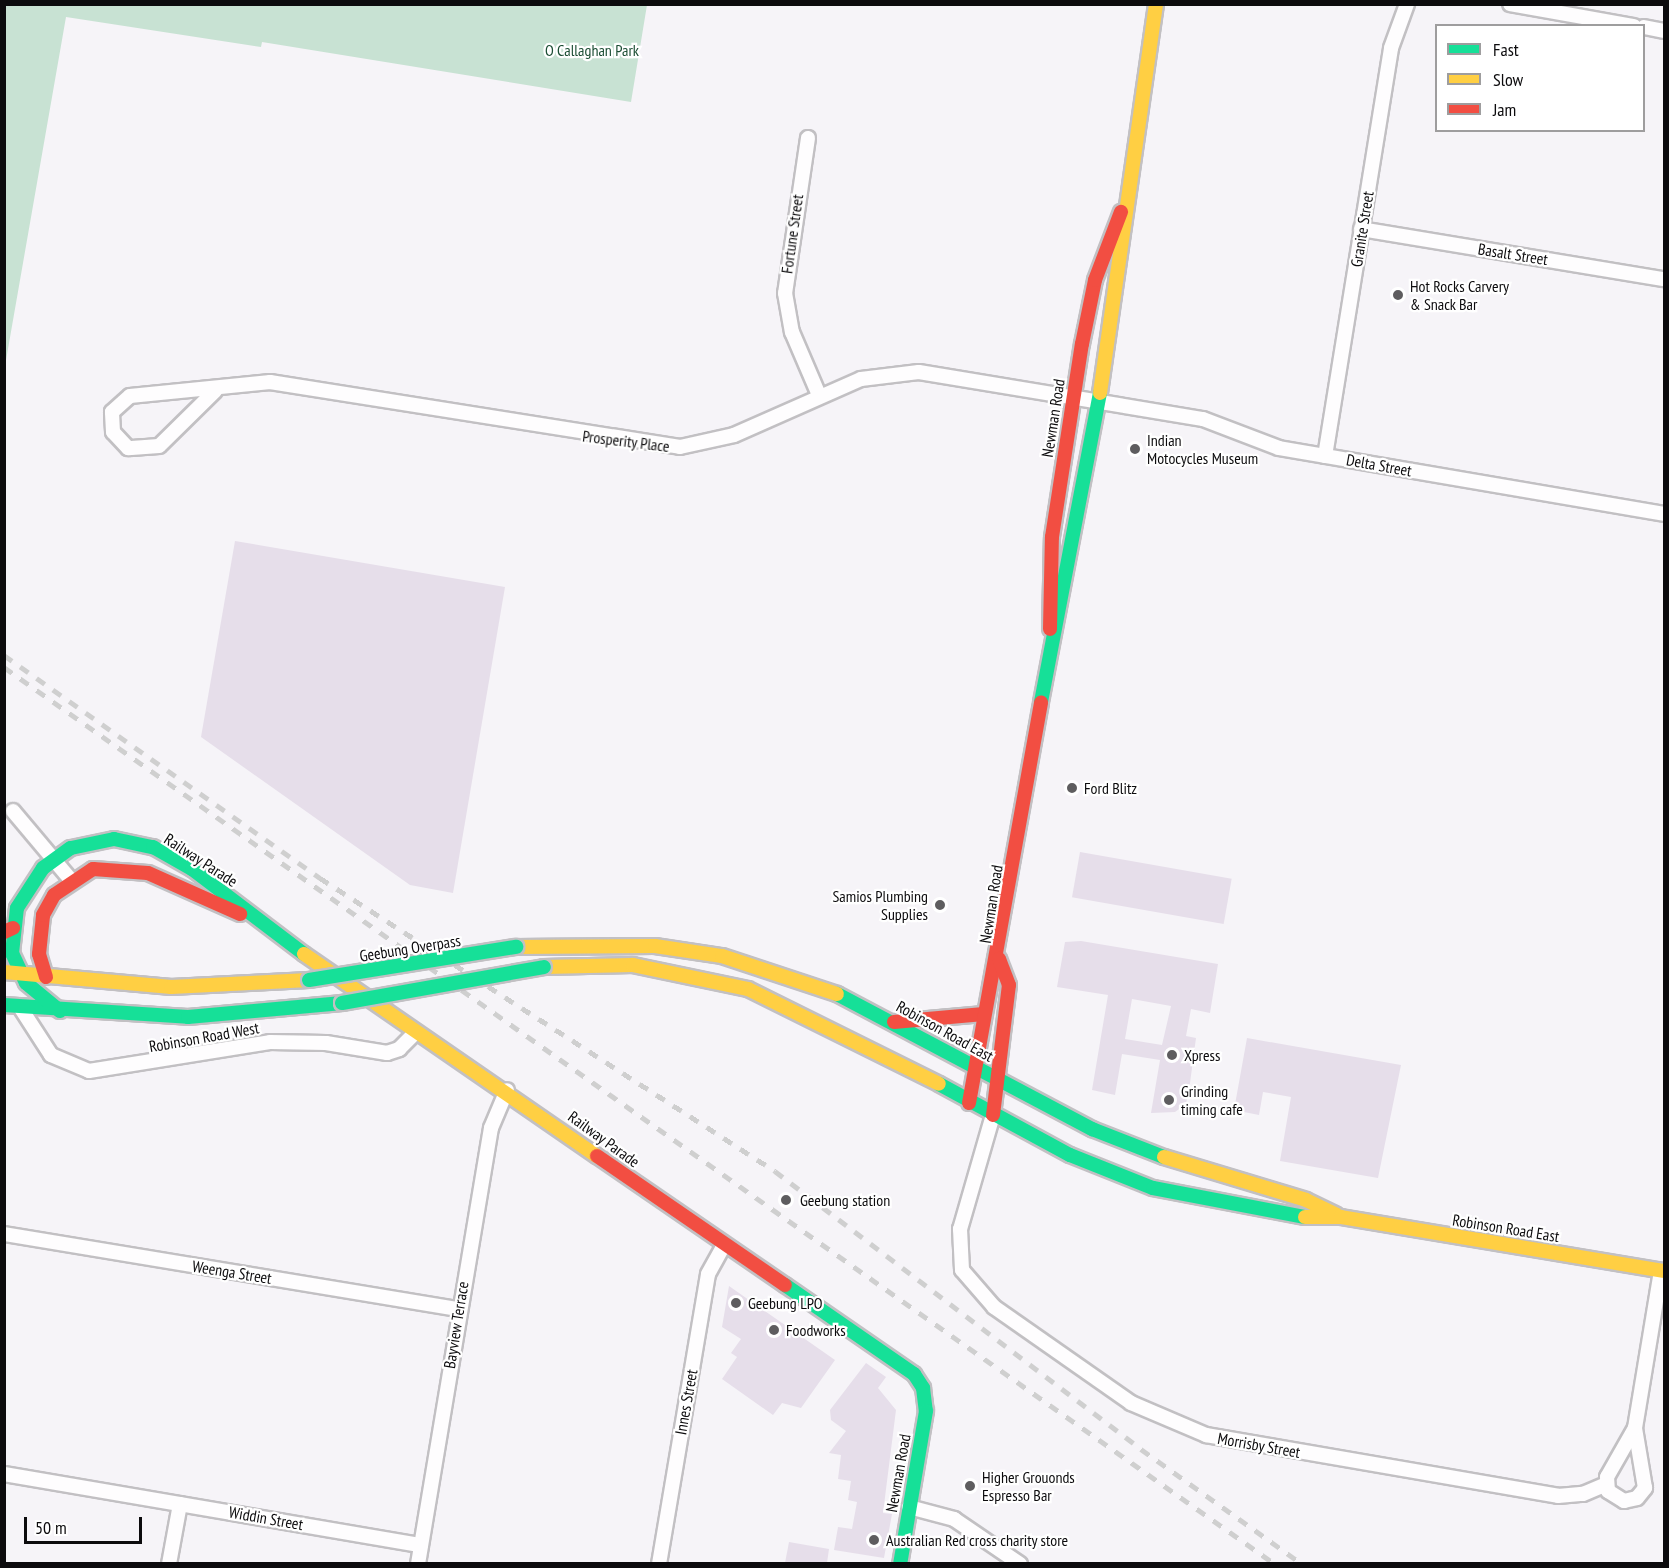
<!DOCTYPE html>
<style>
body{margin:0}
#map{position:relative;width:1669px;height:1568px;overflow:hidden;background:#f6f4f8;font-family:"PT Sans Narrow",sans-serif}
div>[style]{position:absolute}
.green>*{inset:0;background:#c8e2d3}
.building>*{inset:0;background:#e6deea;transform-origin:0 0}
.roads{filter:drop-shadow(2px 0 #c2c0c3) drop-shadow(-2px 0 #c2c0c3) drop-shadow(0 2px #c2c0c3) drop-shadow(0 -2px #c2c0c3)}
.street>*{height:14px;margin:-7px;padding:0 7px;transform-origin:7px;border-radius:7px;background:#fefdfe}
.fast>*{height:14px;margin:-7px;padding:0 7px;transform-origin:7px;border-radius:7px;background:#16e098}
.slow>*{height:14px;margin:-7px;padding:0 7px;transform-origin:7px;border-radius:7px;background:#ffcf43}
.jam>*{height:14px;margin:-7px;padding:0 7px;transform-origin:7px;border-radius:7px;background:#f24e42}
.rail>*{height:4.5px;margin-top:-2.25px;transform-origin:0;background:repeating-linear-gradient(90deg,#cfcfcf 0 10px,transparent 0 20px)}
.bridges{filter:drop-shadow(2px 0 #c2c0c3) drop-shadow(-2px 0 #c2c0c3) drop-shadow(0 2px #c2c0c3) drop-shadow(0 -2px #c2c0c3)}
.fast-bridge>*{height:14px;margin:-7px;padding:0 7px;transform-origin:7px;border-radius:7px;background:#16e098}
.dots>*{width:16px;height:16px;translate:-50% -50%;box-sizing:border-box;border:3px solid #fff;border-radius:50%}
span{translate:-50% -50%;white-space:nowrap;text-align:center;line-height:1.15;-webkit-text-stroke:4.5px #fff;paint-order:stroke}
.park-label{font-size:16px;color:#1b4d33}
.street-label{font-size:16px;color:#0c0b0d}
.poi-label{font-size:16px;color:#0c0b0d}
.left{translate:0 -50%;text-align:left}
.right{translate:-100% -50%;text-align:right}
.frame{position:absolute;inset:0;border:6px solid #0c0b0d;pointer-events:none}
.legend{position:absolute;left:1435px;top:24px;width:210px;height:108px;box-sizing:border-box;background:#fff;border:2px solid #9e9d9e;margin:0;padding:8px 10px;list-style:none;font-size:18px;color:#0c0b0d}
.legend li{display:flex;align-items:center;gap:12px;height:30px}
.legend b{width:30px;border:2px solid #9e9d9e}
.scale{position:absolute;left:24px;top:1517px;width:118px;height:27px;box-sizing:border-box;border:3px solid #0c0b0d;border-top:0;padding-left:8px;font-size:18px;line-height:21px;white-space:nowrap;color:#0c0b0d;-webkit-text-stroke:4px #fff;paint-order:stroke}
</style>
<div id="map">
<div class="green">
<i style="clip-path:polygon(5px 4px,647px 4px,647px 5px,631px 102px,262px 42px,261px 47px,66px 17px,5px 366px)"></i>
</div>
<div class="building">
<i style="clip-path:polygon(235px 541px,505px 587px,453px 893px,410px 885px,201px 737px)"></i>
<i style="left:1080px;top:852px;width:154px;height:46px;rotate:10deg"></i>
<i style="clip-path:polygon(evenodd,1081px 941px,1218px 964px,1210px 1013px,1191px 1009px,1186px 1036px,1196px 1038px,1190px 1083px,1186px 1104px,1175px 1112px,1151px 1113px,1160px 1060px,1122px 1054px,1115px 1095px,1092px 1090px,1108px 995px,1057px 987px,1065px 942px,1081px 941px,1132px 999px,1171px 1006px,1162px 1045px,1125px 1039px,1132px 999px)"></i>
<i style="clip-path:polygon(1247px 1038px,1401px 1065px,1378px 1178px,1280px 1161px,1291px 1097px,1263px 1092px,1259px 1115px,1234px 1110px)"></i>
<i style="clip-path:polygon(729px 1286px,835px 1360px,801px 1408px,782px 1403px,773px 1415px,722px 1379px,737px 1357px,731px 1353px,741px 1339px,722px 1327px)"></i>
<i style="clip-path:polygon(866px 1363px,886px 1377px,878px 1388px,896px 1410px,883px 1513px,892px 1514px,884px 1558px,834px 1550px,838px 1527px,852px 1529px,857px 1502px,848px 1500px,851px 1481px,838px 1479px,841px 1455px,829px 1453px,846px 1431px,831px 1420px,830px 1410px)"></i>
<i style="clip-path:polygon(789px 1542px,829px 1549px,827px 1563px,785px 1563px)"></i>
</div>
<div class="roads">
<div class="street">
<i style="left:1510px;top:4px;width:126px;rotate:10.1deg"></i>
<i style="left:1644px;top:27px;width:20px;rotate:11deg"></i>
<i style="left:808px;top:138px;width:157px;rotate:98.4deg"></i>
<i style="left:785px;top:293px;width:40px;rotate:80deg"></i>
<i style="left:792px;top:332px;width:69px;rotate:66.8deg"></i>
<i style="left:1361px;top:229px;width:307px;rotate:9.4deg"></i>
<i style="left:215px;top:391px;width:78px;rotate:135.5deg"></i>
<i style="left:159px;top:446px;width:31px;rotate:176deg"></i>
<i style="left:128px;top:448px;width:22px;rotate:-133deg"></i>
<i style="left:113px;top:432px;width:20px;rotate:-93deg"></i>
<i style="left:112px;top:412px;width:24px;rotate:-42deg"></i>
<i style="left:130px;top:396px;width:141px;rotate:-5.7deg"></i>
<i style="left:270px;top:382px;width:415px;rotate:9deg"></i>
<i style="left:680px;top:447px;width:55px;rotate:-12.5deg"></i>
<i style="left:734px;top:435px;width:139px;rotate:-23.8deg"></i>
<i style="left:861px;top:379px;width:58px;rotate:-6.9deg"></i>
<i style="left:919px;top:372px;width:288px;rotate:9.4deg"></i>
<i style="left:1203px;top:419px;width:81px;rotate:20.9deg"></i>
<i style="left:1279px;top:448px;width:391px;rotate:9.7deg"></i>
<i style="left:1325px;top:456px;width:413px;rotate:-80.8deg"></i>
<i style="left:1391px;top:48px;width:47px;rotate:-70deg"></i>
<i style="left:13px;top:811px;width:90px;rotate:50deg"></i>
<i style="left:20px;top:1007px;width:57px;rotate:57.1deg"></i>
<i style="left:51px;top:1055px;width:41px;rotate:22.8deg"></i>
<i style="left:89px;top:1071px;width:183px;rotate:-9.1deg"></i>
<i style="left:270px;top:1042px;width:56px;rotate:1deg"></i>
<i style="left:326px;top:1043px;width:62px;rotate:9.3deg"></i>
<i style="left:387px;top:1053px;width:13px;rotate:-18deg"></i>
<i style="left:399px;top:1049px;width:24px;rotate:-45deg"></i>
<i style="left:993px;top:1115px;width:119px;rotate:106.1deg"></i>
<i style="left:960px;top:1229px;width:41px;rotate:87.2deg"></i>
<i style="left:962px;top:1270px;width:49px;rotate:49.1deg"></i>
<i style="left:994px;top:1307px;width:167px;rotate:35deg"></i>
<i style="left:1131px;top:1403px;width:82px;rotate:23.1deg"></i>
<i style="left:1206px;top:1435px;width:357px;rotate:9.8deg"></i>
<i style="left:1558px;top:1496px;width:25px;rotate:-5deg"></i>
<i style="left:1583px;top:1494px;width:25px;rotate:-23deg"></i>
<i style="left:4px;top:1234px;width:461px;rotate:9.4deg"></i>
<i style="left:1635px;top:1428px;width:56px;rotate:119.7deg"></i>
<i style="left:1607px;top:1477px;width:14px;rotate:86deg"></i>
<i style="left:1608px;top:1491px;width:19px;rotate:32deg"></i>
<i style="left:1624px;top:1501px;width:13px;rotate:-13deg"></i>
<i style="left:1637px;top:1498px;width:13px;rotate:-51deg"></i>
<i style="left:1645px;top:1488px;width:61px;rotate:-99.5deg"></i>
<i style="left:1635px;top:1428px;width:159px;rotate:-80.6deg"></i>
<i style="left:4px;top:1474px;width:423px;rotate:9.7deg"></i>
<i style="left:909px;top:1507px;width:47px;rotate:14.9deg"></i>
<i style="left:954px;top:1519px;width:80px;rotate:34.3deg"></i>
<i style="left:169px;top:1564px;width:61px;rotate:-79.6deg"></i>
<i style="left:418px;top:1564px;width:442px;rotate:-80.5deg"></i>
<i style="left:491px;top:1128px;width:41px;rotate:-67.2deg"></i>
<i style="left:659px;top:1564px;width:294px;rotate:-80.4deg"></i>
<i style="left:708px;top:1274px;width:33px;rotate:-61deg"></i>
</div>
<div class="fast">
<i style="left:1041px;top:702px;width:315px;rotate:-79.2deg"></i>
<i style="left:837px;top:994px;width:289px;rotate:27.9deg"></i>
<i style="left:1092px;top:1129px;width:77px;rotate:21.3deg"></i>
<i style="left:4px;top:1005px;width:184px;rotate:3.7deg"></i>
<i style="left:188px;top:1017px;width:155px;rotate:-5.2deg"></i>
<i style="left:60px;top:1011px;width:44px;rotate:-140.5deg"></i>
<i style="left:26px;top:983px;width:33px;rotate:-115deg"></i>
<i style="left:12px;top:953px;width:45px;rotate:-83.7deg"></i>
<i style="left:17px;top:908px;width:48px;rotate:-57deg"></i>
<i style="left:43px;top:868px;width:34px;rotate:-36deg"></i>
<i style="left:71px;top:848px;width:44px;rotate:-11.8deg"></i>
<i style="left:114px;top:839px;width:40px;rotate:12deg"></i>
<i style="left:153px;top:847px;width:45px;rotate:29.4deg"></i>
<i style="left:192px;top:869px;width:141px;rotate:37.2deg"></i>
<i style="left:939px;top:1084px;width:149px;rotate:28.5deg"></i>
<i style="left:1070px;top:1155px;width:89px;rotate:21.7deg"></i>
<i style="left:1153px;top:1188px;width:155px;rotate:10.8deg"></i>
<i style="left:785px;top:1285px;width:157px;rotate:34.6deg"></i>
<i style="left:914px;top:1374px;width:17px;rotate:57deg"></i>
<i style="left:923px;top:1388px;width:23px;rotate:83deg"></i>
<i style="left:926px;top:1411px;width:155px;rotate:99.6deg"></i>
</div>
<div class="slow">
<i style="left:1100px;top:393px;width:393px;rotate:-81.8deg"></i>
<i style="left:516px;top:947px;width:139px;rotate:-0.4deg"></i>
<i style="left:655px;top:946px;width:68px;rotate:8.5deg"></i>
<i style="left:722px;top:956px;width:121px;rotate:18.3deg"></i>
<i style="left:304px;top:954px;width:356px;rotate:34.6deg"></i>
<i style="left:544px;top:967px;width:89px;rotate:-1.3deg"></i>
<i style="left:633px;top:965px;width:117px;rotate:11.8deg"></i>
<i style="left:748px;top:989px;width:213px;rotate:26.4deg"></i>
<i style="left:4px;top:972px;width:168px;rotate:5.1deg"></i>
<i style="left:171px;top:987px;width:138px;rotate:-2.9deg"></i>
<i style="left:1164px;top:1157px;width:148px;rotate:16.8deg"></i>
<i style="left:1306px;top:1200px;width:34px;rotate:26deg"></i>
<i style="left:1305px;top:1217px;width:36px"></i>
<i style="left:1341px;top:1217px;width:327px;rotate:9.5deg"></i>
</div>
<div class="jam">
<i style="left:1050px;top:629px;width:92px;rotate:-88.8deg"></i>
<i style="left:1052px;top:537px;width:195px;rotate:-81.2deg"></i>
<i style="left:1082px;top:344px;width:65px;rotate:-78.5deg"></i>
<i style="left:1095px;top:280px;width:73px;rotate:-69.1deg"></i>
<i style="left:4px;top:932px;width:10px;rotate:-24deg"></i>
<i style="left:46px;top:977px;width:24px;rotate:-107deg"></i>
<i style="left:39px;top:954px;width:39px;rotate:-84deg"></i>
<i style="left:43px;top:915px;width:23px;rotate:-61deg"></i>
<i style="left:54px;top:895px;width:47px;rotate:-33.7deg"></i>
<i style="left:93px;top:869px;width:55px;rotate:4.2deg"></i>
<i style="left:148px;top:873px;width:101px;rotate:24deg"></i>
<i style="left:894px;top:1022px;width:90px;rotate:-5.1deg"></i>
<i style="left:969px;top:1103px;width:407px;rotate:-79.8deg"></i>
<i style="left:993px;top:1115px;width:131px;rotate:-83deg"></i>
<i style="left:1009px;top:985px;width:28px;rotate:-111deg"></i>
<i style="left:597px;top:1156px;width:228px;rotate:34.5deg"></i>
</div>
</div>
<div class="rail">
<i style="left:4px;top:655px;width:387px;rotate:35.2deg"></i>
<i style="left:320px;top:878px;width:541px;rotate:32.78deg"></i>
<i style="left:775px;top:1171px;width:460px;rotate:37.2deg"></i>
<i style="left:1141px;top:1449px;width:198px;rotate:35.5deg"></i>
<i style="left:4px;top:667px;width:1556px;rotate:35.21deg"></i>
</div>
<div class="bridges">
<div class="fast-bridge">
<i style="left:309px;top:980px;width:210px;rotate:-9.1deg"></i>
<i style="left:342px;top:1003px;width:205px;rotate:-10.1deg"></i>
</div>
</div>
<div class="dots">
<i style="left:1398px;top:295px;background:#5e5d5f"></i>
<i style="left:1135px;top:449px;background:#5e5d5f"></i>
<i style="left:1072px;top:788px;background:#5e5d5f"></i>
<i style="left:940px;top:905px;background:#5e5d5f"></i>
<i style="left:1172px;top:1055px;background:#5e5d5f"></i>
<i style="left:1169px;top:1100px;background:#5e5d5f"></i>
<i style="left:786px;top:1200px;background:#5e5d5f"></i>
<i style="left:736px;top:1303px;background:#5e5d5f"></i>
<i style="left:774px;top:1330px;background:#5e5d5f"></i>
<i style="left:970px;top:1486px;background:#5e5d5f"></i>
<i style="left:874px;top:1540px;background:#5e5d5f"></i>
</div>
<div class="park-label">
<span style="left:592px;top:50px">O Callaghan Park</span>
</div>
<div class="street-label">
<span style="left:1362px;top:229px;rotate:-81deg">Granite Street</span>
<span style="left:792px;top:234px;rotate:-82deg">Fortune Street</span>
<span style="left:1513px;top:254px;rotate:9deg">Basalt Street</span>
<span style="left:1053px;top:418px;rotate:-81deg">Newman Road</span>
<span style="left:626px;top:441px;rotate:7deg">Prosperity Place</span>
<span style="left:1379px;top:465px;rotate:10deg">Delta Street</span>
<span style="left:201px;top:860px;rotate:33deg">Railway Parade</span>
<span style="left:991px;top:904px;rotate:-81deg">Newman Road</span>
<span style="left:410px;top:948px;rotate:-9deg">Geebung Overpass</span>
<span style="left:945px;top:1031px;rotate:29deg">Robinson Road East</span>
<span style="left:204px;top:1037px;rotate:-10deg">Robinson Road West</span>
<span style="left:604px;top:1139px;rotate:36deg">Railway Parade</span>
<span style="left:1506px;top:1228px;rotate:9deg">Robinson Road East</span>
<span style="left:232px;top:1272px;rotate:9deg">Weenga Street</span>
<span style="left:456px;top:1325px;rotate:-81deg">Bayview Terrace</span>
<span style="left:686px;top:1402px;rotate:-80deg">Innes Street</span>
<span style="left:1259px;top:1445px;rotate:10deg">Morrisby Street</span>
<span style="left:898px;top:1473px;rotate:-80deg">Newman Road</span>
<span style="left:266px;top:1518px;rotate:10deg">Widdin Street</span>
</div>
<div class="poi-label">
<span class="left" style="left:1410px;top:295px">Hot Rocks Carvery<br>&amp; Snack Bar</span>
<span class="left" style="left:1147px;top:449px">Indian<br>Motocycles Museum</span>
<span class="left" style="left:1084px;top:788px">Ford Blitz</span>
<span class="right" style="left:928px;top:905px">Samios Plumbing<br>Supplies</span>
<span class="left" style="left:1184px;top:1055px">Xpress</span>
<span class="left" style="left:1181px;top:1100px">Grinding<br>timing cafe</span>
<span class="left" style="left:800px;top:1200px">Geebung station</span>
<span class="left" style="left:748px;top:1303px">Geebung LPO</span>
<span class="left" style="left:786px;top:1330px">Foodworks</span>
<span class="left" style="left:982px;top:1486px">Higher Grouonds<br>Espresso Bar</span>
<span class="left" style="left:886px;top:1540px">Australian Red cross charity store</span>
</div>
<div class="frame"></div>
<ul class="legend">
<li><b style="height:8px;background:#16e098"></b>Fast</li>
<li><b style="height:8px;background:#ffcf43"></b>Slow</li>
<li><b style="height:8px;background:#f24e42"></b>Jam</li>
</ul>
<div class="scale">50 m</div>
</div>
